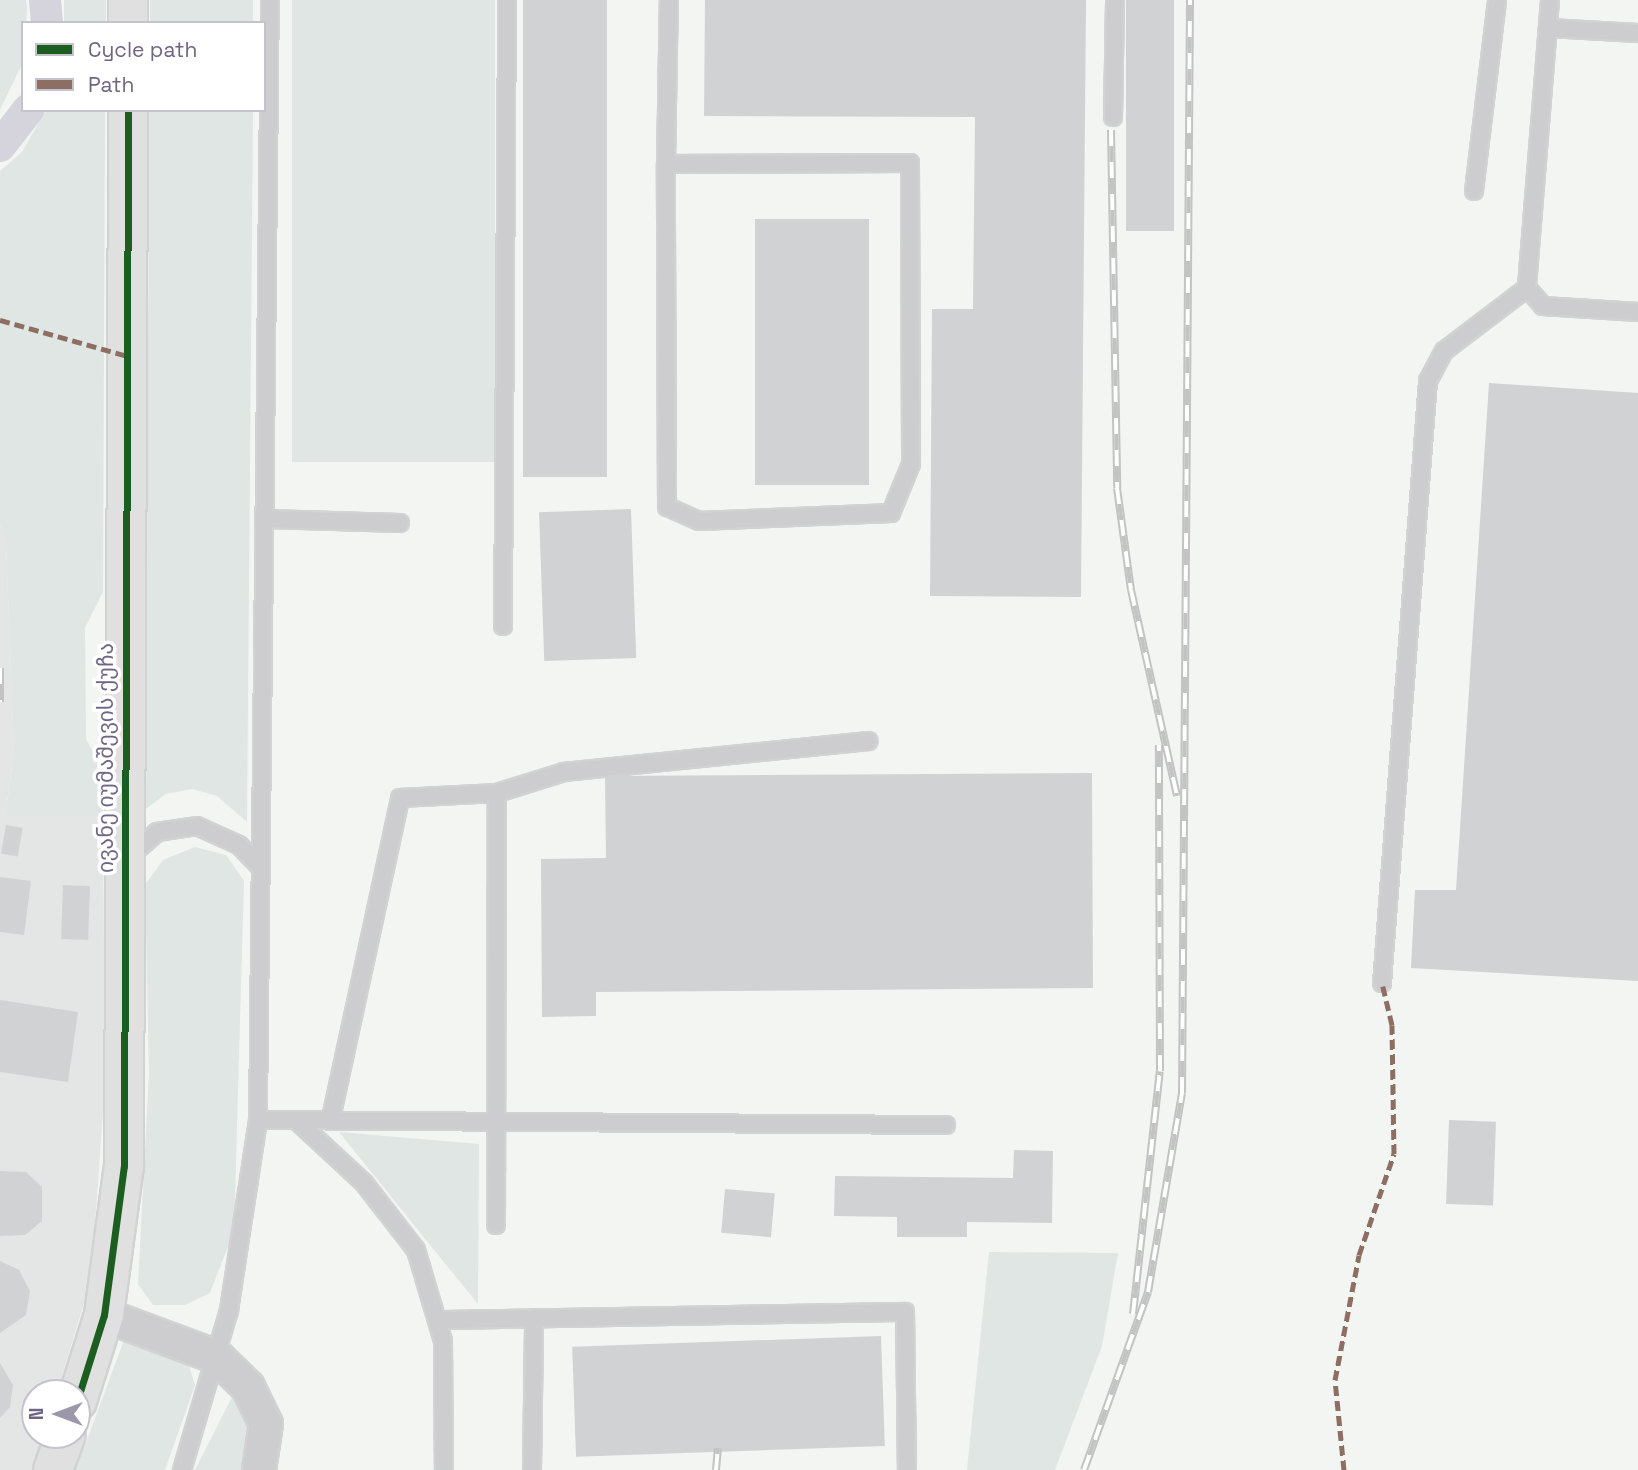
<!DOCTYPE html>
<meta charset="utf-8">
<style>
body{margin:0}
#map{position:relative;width:1638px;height:1470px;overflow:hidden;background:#f3f5f3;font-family:"Space Grotesk","Noto Sans Georgian",sans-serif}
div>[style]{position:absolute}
.built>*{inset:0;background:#e4e5e5}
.green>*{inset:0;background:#e0e6e3;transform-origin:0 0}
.canal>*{height:32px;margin:-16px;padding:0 16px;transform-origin:16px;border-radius:16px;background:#d5d3db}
.building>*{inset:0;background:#d1d2d3;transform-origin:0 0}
.roads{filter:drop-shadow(2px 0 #d1d2d2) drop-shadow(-2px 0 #d1d2d2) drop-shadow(0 2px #d1d2d2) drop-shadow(0 -2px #d1d2d2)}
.lane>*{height:16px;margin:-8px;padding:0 8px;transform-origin:8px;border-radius:8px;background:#cdccce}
.street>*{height:32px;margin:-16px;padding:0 16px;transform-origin:16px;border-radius:16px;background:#cdccce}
.secondary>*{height:38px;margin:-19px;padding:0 19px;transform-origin:19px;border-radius:19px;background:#e0e0e1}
.rail>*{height:8px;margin-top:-4px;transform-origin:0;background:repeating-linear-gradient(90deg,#fff 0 16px,#c3c3c4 0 32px);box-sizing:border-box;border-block:2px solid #c3c3c4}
.quiet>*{height:5px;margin-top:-2.5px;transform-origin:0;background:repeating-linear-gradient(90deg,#8d6e63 0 10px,transparent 0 15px)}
.cycleway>*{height:7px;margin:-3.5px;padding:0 3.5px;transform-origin:3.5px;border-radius:3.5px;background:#1b5e20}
span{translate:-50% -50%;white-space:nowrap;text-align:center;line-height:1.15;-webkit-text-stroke:7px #fff;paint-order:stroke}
.street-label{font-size:21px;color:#6f6582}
.legend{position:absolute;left:21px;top:21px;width:245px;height:91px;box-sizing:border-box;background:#fff;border:2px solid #c5c1cd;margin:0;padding:9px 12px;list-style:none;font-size:21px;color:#6f6582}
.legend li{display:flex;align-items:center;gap:14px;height:35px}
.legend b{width:35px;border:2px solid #c5c1cd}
.north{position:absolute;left:21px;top:1379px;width:70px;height:70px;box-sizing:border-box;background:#fff;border:2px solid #c5c1cd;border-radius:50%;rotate:270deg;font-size:19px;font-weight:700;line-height:28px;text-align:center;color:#6f6582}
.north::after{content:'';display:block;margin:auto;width:24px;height:32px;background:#9d97aa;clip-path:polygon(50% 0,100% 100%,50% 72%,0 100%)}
</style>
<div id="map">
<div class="built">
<i style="clip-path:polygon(0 524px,6px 542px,14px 752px,5px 816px,103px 817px,105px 1083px,91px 1280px,57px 1393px,35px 1393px,35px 1435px,45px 1435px,33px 1470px,0 1470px)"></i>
</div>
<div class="green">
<i style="clip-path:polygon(0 0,26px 0,27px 10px,23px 62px,0 110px)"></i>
<i style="left:64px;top:0;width:42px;height:23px"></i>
<i style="left:150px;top:0;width:103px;height:23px"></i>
<i style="left:292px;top:0;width:203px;height:462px"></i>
<i style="clip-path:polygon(46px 110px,105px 110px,103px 592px,85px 628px,86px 739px,104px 771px,103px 817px,5px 817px,14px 752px,6px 542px,0 524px,0 171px,22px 152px)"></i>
<i style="clip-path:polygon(149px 110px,253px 110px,247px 822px,217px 796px,192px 789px,166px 794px,146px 809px)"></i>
<i style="clip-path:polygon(195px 847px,226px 855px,244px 881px,234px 1231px,210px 1293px,185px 1305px,153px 1305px,138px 1284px,149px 1074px,145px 885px,163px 860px)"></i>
<i style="clip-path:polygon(339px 1132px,479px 1144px,478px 1304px,426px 1240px)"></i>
<i style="clip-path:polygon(989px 1252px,1118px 1253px,1102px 1346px,1055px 1470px,967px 1470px)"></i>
<i style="clip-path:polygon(143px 1339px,188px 1362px,195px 1385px,165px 1470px,76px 1470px,124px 1340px)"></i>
<i style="clip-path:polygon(233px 1395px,247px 1400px,250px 1436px,242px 1470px,195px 1470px)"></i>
</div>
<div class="canal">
<i style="left:45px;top:0;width:23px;rotate:85deg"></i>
<i style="left:0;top:146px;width:46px;rotate:-52.1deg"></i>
</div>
<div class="building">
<i style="left:523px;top:0;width:84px;height:477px"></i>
<i style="clip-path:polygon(705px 0,1086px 0,1081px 597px,930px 596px,932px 309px,973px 309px,975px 117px,704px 116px)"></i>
<i style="left:1126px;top:0;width:48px;height:231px"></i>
<i style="left:755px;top:219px;width:114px;height:266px"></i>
<i style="clip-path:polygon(1489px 383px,1638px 393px,1638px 981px,1411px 968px,1415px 890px,1456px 890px)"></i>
<i style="left:631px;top:509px;width:149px;height:92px;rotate:88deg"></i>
<i style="clip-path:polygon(1092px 773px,1093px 988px,596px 992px,596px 1016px,542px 1017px,541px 859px,606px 858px,605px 776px)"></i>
<i style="left:6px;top:825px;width:17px;height:29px;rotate:10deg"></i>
<i style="clip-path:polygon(0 877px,31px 881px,24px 935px,0 932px)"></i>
<i style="left:63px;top:885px;width:27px;height:54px;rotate:2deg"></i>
<i style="clip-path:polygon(0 1000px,78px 1012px,68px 1082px,0 1072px)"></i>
<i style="left:1449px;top:1120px;width:47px;height:84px;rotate:2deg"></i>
<i style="clip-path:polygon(1014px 1150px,1053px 1151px,1052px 1223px,967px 1222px,967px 1237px,897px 1237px,897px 1217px,834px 1216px,835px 1176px,1013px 1178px)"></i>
<i style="clip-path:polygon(0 1171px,26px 1172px,42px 1187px,42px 1221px,25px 1235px,0 1236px)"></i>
<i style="left:725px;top:1189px;width:50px;height:44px;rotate:5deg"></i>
<i style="clip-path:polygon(0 1261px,19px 1270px,30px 1291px,26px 1315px,0 1333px)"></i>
<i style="left:881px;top:1336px;width:110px;height:309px;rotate:88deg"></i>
<i style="clip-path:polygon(0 1363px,13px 1385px,10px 1407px,0 1418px)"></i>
</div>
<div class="roads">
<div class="lane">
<i style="left:1550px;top:0;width:289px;rotate:94.6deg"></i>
<i style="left:1527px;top:288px;width:24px;rotate:48deg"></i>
<i style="left:1543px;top:306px;width:95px;rotate:3.6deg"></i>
<i style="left:1548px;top:28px;width:90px;rotate:3.2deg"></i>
<i style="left:1113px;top:117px;width:117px;rotate:-89deg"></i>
<i style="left:666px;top:164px;width:244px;rotate:-0.2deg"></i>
<i style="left:910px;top:163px;width:301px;rotate:89.8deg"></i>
<i style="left:911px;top:464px;width:53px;rotate:112.2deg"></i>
<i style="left:891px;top:513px;width:192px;rotate:177.6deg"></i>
<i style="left:699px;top:521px;width:35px;rotate:-156deg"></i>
<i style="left:667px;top:507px;width:343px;rotate:-90.2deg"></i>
<i style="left:666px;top:164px;width:164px;rotate:-89deg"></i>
<i style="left:1474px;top:191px;width:192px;rotate:-83.1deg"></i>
<i style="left:267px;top:519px;width:133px;rotate:1.7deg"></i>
<i style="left:503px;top:626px;width:626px;rotate:-89.63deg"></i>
<i style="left:131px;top:855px;width:35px;rotate:-41deg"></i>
<i style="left:157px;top:832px;width:40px;rotate:-8.5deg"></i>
<i style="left:197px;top:826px;width:46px;rotate:24.3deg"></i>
<i style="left:239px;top:845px;width:29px;rotate:46deg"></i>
<i style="left:1382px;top:983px;width:604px;rotate:-85.63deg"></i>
<i style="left:1428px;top:381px;width:34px;rotate:-62deg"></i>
<i style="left:1444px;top:351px;width:104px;rotate:-37.2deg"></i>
<i style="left:331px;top:1118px;width:327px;rotate:-77.8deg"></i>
<i style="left:400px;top:798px;width:97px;rotate:-3deg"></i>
<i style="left:497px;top:793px;width:70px;rotate:-17.4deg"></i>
<i style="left:564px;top:772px;width:306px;rotate:-5.8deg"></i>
<i style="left:258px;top:1120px;width:688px;rotate:0.42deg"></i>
<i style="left:296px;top:1120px;width:93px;rotate:42.8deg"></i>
<i style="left:364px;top:1183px;width:85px;rotate:52.2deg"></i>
<i style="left:416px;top:1250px;width:95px;rotate:73.5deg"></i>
<i style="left:443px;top:1341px;width:129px;rotate:89.6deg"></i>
<i style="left:496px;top:1225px;width:432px;rotate:-89.9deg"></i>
<i style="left:439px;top:1320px;width:466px;rotate:-1deg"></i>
<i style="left:905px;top:1312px;width:158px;rotate:89.3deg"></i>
<i style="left:182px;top:1470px;width:167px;rotate:-73.6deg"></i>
<i style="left:229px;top:1310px;width:192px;rotate:-81.3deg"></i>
<i style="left:258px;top:1120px;width:1120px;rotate:-89.39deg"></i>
<i style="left:532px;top:1470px;width:152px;rotate:-89.2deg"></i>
</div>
<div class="street">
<i style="left:104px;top:1315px;width:121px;rotate:20.4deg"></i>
<i style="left:217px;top:1357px;width:43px;rotate:44.1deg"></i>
<i style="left:248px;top:1387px;width:41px;rotate:64.1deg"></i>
<i style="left:266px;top:1424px;width:47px;rotate:98.7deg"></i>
</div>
<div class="secondary">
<i style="left:128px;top:23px;width:23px;rotate:-90deg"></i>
<i style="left:77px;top:1401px;width:90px;rotate:-72.6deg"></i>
<i style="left:104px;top:1315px;width:150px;rotate:-82.4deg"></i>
<i style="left:124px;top:1166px;width:1056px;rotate:-89.78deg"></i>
<i style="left:53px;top:1470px;width:37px;rotate:-70deg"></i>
</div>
</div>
<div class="rail">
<i style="left:1111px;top:130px;width:358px;rotate:89deg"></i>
<i style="left:1117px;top:488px;width:103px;rotate:82.2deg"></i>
<i style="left:1131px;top:590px;width:211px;rotate:77.4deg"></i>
<i style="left:0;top:668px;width:34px;rotate:90deg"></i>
<i style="left:1133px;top:1314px;width:244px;rotate:-83.7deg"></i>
<i style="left:1160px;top:1071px;width:326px;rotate:-90.2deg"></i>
<i style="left:716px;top:1470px;width:22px;rotate:-85deg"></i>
<i style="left:1084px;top:1470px;width:189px;rotate:-70.2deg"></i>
<i style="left:1148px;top:1292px;width:202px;rotate:-80.3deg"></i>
<i style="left:1182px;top:1093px;width:1093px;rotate:-89.58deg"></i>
</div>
<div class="quiet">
<i style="left:0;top:320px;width:132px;rotate:15.8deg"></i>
<i style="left:1344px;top:1470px;width:90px;rotate:-95.7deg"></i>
<i style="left:1335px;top:1380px;width:127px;rotate:-79.1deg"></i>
<i style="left:1359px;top:1255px;width:107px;rotate:-70.9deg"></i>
<i style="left:1394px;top:1154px;width:129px;rotate:-90.9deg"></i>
<i style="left:1392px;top:1025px;width:43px;rotate:-103.4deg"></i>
</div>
<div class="cycleway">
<i style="left:77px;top:1401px;width:90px;rotate:-72.6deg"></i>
<i style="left:104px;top:1315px;width:150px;rotate:-82.4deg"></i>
<i style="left:124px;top:1166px;width:1056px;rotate:-89.78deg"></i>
</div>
<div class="street-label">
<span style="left:106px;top:758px;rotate:-90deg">ივანე იუმაშევის ქუჩა</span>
</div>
<ul class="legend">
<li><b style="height:9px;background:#1b5e20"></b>Cycle path</li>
<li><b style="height:9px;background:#8d6e63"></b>Path</li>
</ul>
<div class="north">N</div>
</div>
